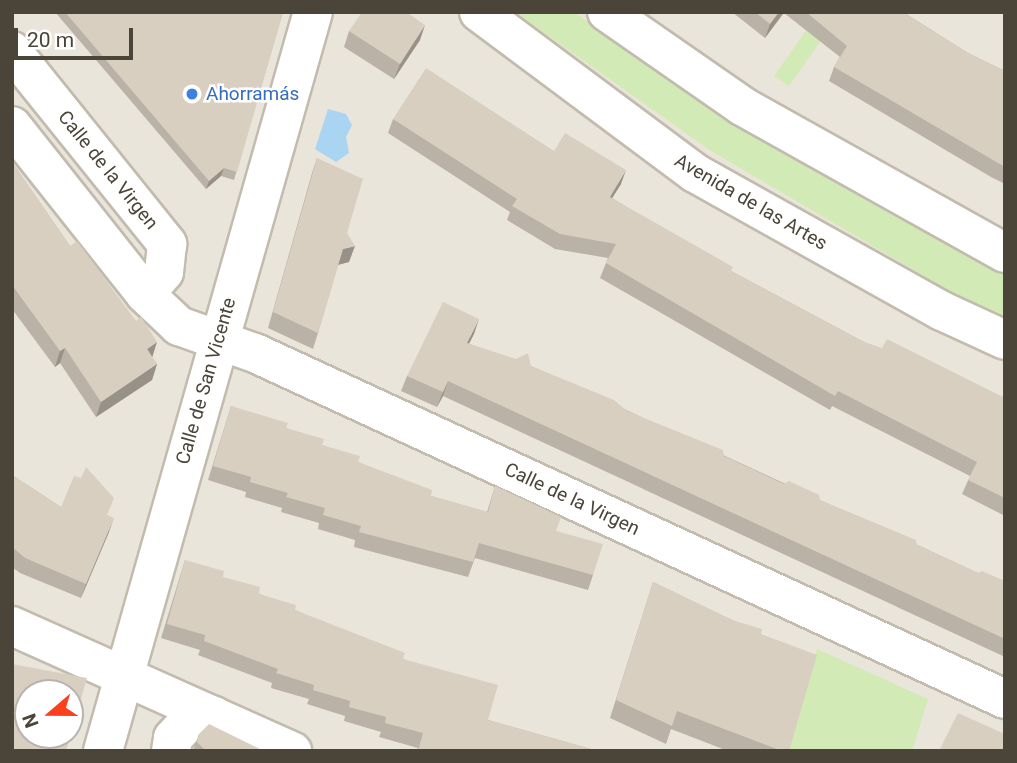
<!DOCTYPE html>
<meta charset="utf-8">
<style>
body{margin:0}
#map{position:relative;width:1017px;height:763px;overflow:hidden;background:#f6f3ec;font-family:Roboto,sans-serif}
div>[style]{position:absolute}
.residential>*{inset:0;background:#eae5da}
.green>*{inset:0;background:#d2eab5}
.water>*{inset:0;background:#a9d4f2}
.roads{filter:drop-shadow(2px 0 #c2bbae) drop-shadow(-2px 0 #c2bbae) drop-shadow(0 2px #c2bbae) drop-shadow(0 -2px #c2bbae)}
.minor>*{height:38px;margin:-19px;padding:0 19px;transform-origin:19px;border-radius:19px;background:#fff}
.wall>*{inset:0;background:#bab2a6}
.shaded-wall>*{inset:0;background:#979187}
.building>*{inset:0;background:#d8cfc1}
.dots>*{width:19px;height:19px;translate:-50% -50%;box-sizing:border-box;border:4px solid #fff;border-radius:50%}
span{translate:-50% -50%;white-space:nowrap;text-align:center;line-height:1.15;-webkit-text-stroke:5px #fff;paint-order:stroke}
.shop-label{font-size:19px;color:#366cbe}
.left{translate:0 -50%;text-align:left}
.street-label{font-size:19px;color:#4b4439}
.frame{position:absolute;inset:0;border:14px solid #4b4439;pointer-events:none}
.north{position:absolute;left:14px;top:679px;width:70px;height:70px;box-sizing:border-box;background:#fff;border:2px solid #b7b4b0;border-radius:50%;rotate:250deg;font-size:19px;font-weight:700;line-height:28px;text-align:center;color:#4b4439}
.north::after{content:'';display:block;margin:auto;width:24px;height:32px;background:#fc3f1d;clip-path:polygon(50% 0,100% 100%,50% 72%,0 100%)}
.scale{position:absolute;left:14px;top:28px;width:119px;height:32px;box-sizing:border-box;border:4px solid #4b4439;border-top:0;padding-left:9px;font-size:21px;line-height:24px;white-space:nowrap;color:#4b4439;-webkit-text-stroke:5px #fff;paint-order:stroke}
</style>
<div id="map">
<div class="residential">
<i style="clip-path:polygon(evenodd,12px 12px,1005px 12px,1005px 751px,12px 751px,12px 12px,28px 693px,70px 693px,70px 735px,28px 735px,28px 693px)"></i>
</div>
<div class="green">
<i style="clip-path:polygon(515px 12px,574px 12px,730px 121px,1005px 273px,1005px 316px,953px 293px,711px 151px)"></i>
<i style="clip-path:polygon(819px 12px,841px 12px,789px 86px,774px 76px)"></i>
<i style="clip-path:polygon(817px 649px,928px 699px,912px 751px,788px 751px)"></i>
</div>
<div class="water">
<i style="clip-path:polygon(328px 109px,346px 114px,352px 125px,346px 137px,349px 153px,336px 162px,315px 149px)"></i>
</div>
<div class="roads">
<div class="minor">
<i style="left:479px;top:12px;width:269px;rotate:36.7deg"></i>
<i style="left:695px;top:173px;width:283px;rotate:29.2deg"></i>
<i style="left:942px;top:311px;width:69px;rotate:24.7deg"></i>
<i style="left:607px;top:12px;width:165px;rotate:34.8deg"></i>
<i style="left:742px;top:106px;width:301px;rotate:29.2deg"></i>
<i style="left:12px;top:51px;width:248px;rotate:51.2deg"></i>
<i style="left:167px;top:244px;width:28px;rotate:96deg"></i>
<i style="left:164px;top:272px;width:29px;rotate:131deg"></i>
<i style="left:12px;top:126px;width:214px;rotate:51.6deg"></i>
<i style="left:145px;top:294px;width:47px;rotate:43.3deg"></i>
<i style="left:179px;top:326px;width:81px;rotate:19.6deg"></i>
<i style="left:255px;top:353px;width:826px;rotate:24.77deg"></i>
<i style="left:12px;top:626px;width:307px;rotate:24.1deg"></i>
<i style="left:103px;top:751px;width:768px;rotate:-74.14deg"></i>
<i style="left:171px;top:751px;width:13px;rotate:-81deg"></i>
<i style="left:173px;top:738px;width:26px;rotate:-47deg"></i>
<i style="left:191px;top:719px;width:22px;rotate:-10deg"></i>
</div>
</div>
<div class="wall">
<i style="clip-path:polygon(55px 12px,283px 12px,234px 180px,221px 176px,206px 189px)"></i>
<i style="clip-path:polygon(732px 12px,903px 12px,968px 53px,1005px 71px,1005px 184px,991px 177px,829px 81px,834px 67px,840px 57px,784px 13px,765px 38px)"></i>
<i style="clip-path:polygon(349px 31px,420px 40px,394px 79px,344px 47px)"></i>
<i style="clip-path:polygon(393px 119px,554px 151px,621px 184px,612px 198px,731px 271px,864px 342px,1005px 398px,1005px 516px,962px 494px,970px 476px,832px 406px,830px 410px,600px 278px,608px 258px,555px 249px,507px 220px,510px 212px,388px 133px)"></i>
<i style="clip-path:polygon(317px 158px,349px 262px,338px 265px,318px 333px,313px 349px,268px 328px,312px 173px)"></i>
<i style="clip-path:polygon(12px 162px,70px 246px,157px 364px,152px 380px,96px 417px,60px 363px,55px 367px,12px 309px)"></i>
<i style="clip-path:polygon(474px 334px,469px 344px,531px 366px,978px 573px,1005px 581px,1005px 657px,443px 396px,437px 407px,401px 391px,407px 376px)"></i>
<i style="clip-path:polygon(231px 406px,286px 428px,431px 496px,487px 512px,495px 486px,556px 531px,593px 575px,588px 590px,475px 558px,468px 577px,354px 547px,355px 540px,318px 529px,319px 523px,281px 512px,282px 508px,245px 497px,246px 492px,208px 480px)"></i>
<i style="clip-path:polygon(12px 475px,61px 507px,107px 515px,109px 532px,81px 598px,20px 573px,12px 567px)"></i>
<i style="clip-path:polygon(185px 560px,403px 659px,488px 720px,598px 751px,417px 751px,418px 748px,379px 737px,381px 732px,344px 721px,345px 716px,307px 704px,309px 699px,271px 688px,272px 683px,198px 655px,200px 650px,161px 638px)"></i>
<i style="clip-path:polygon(653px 582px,761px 634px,789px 751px,728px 751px,671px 729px,666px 744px,610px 718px)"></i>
<i style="clip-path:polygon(199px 734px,264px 751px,193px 751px)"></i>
</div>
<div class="shaded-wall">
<i style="clip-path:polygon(779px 12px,784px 12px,765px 38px,770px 24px)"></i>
<i style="clip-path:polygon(425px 25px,420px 40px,394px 79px,400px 64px)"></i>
<i style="clip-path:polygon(224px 168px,221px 176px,206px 189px,209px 181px)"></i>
<i style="clip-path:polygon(626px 170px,621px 184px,604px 211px,610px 197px)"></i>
<i style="clip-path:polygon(355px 246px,349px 262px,337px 265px,343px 249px)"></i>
<i style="clip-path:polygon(479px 319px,474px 334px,461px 358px,467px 343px)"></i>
<i style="clip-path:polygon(157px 342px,152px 358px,147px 349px)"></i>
<i style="clip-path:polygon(65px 348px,60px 363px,55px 367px,60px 351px)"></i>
<i style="clip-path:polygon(157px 364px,152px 380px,96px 417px,101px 402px)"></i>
<i style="clip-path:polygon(448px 381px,443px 396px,437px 407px,443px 392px)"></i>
<i style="clip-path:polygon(114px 518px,109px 532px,81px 598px,86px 584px)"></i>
</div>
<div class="building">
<i style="clip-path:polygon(65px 12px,283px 12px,237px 172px,224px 168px,209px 181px)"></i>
<i style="clip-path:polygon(362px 12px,406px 12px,425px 25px,400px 64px,349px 31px)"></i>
<i style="clip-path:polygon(755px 12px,779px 12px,770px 24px)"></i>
<i style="clip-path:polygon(806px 12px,903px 12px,968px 53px,1005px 71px,1005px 167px,834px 67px,847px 46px)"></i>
<i style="clip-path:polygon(426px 68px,554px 151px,565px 133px,626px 170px,610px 197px,733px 267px,731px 271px,864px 342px,882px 348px,887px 339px,1005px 398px,1005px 498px,968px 480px,977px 462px,838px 391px,835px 396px,606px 263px,616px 244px,560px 234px,512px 206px,517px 199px,393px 119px)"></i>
<i style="clip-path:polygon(317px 158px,363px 179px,347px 233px,355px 246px,343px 249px,318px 333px,273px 312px)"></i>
<i style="clip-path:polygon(12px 162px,70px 246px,77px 241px,136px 321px,141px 317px,157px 342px,147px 349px,157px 364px,101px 402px,65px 348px,60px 351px,12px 285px)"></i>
<i style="clip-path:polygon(443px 302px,479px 319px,467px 343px,516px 359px,528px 353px,531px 366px,614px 400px,627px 411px,723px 450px,724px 456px,784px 484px,789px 481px,819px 495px,820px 500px,916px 540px,917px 545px,978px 573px,982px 571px,1005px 581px,1005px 639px,448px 381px,443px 392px,407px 376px)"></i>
<i style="clip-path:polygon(231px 406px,288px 423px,286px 428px,324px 439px,322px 445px,360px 456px,358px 462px,432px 490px,431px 496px,488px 512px,495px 486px,561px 517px,556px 531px,603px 544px,593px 575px,479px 543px,473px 562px,359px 532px,361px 526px,323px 515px,325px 508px,286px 497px,288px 493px,250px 482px,251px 477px,213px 466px)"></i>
<i style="clip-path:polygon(86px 467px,114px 498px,107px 515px,114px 518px,86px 584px,25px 558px,12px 547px,12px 475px,61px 507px,74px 476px,81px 478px)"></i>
<i style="clip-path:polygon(185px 560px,224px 571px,223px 577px,260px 587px,259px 594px,296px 605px,295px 610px,405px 653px,403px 659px,498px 685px,488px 720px,598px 751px,418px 751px,423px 733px,385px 723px,386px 717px,349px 707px,350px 701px,313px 690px,314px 685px,276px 673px,278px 669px,204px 641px,205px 635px,167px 624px)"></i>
<i style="clip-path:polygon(653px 582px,732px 620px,762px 629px,761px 634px,817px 655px,789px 751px,782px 751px,677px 711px,672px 726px,616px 700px)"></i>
<i style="clip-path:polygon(evenodd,12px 664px,87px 678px,66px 751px,12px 751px,12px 664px,28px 693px,70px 693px,70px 735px,28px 735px,28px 693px)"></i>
<i style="clip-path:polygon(958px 713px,1005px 734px,1005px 751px,939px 751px)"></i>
<i style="clip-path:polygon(209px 724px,264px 751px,206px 751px,197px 742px,199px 734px)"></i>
</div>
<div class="dots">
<i style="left:192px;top:94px;background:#3f7fe0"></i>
</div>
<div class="shop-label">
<span class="left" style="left:206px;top:94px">Ahorramás</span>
</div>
<div class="street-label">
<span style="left:108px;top:170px;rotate:51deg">Calle de la Virgen</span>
<span style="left:751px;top:202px;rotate:30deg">Avenida de las Artes</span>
<span style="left:206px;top:381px;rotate:-74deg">Calle de San Vicente</span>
<span style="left:572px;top:499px;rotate:25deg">Calle de la Virgen</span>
</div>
<div class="frame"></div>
<div class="north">N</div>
<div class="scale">20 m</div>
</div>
